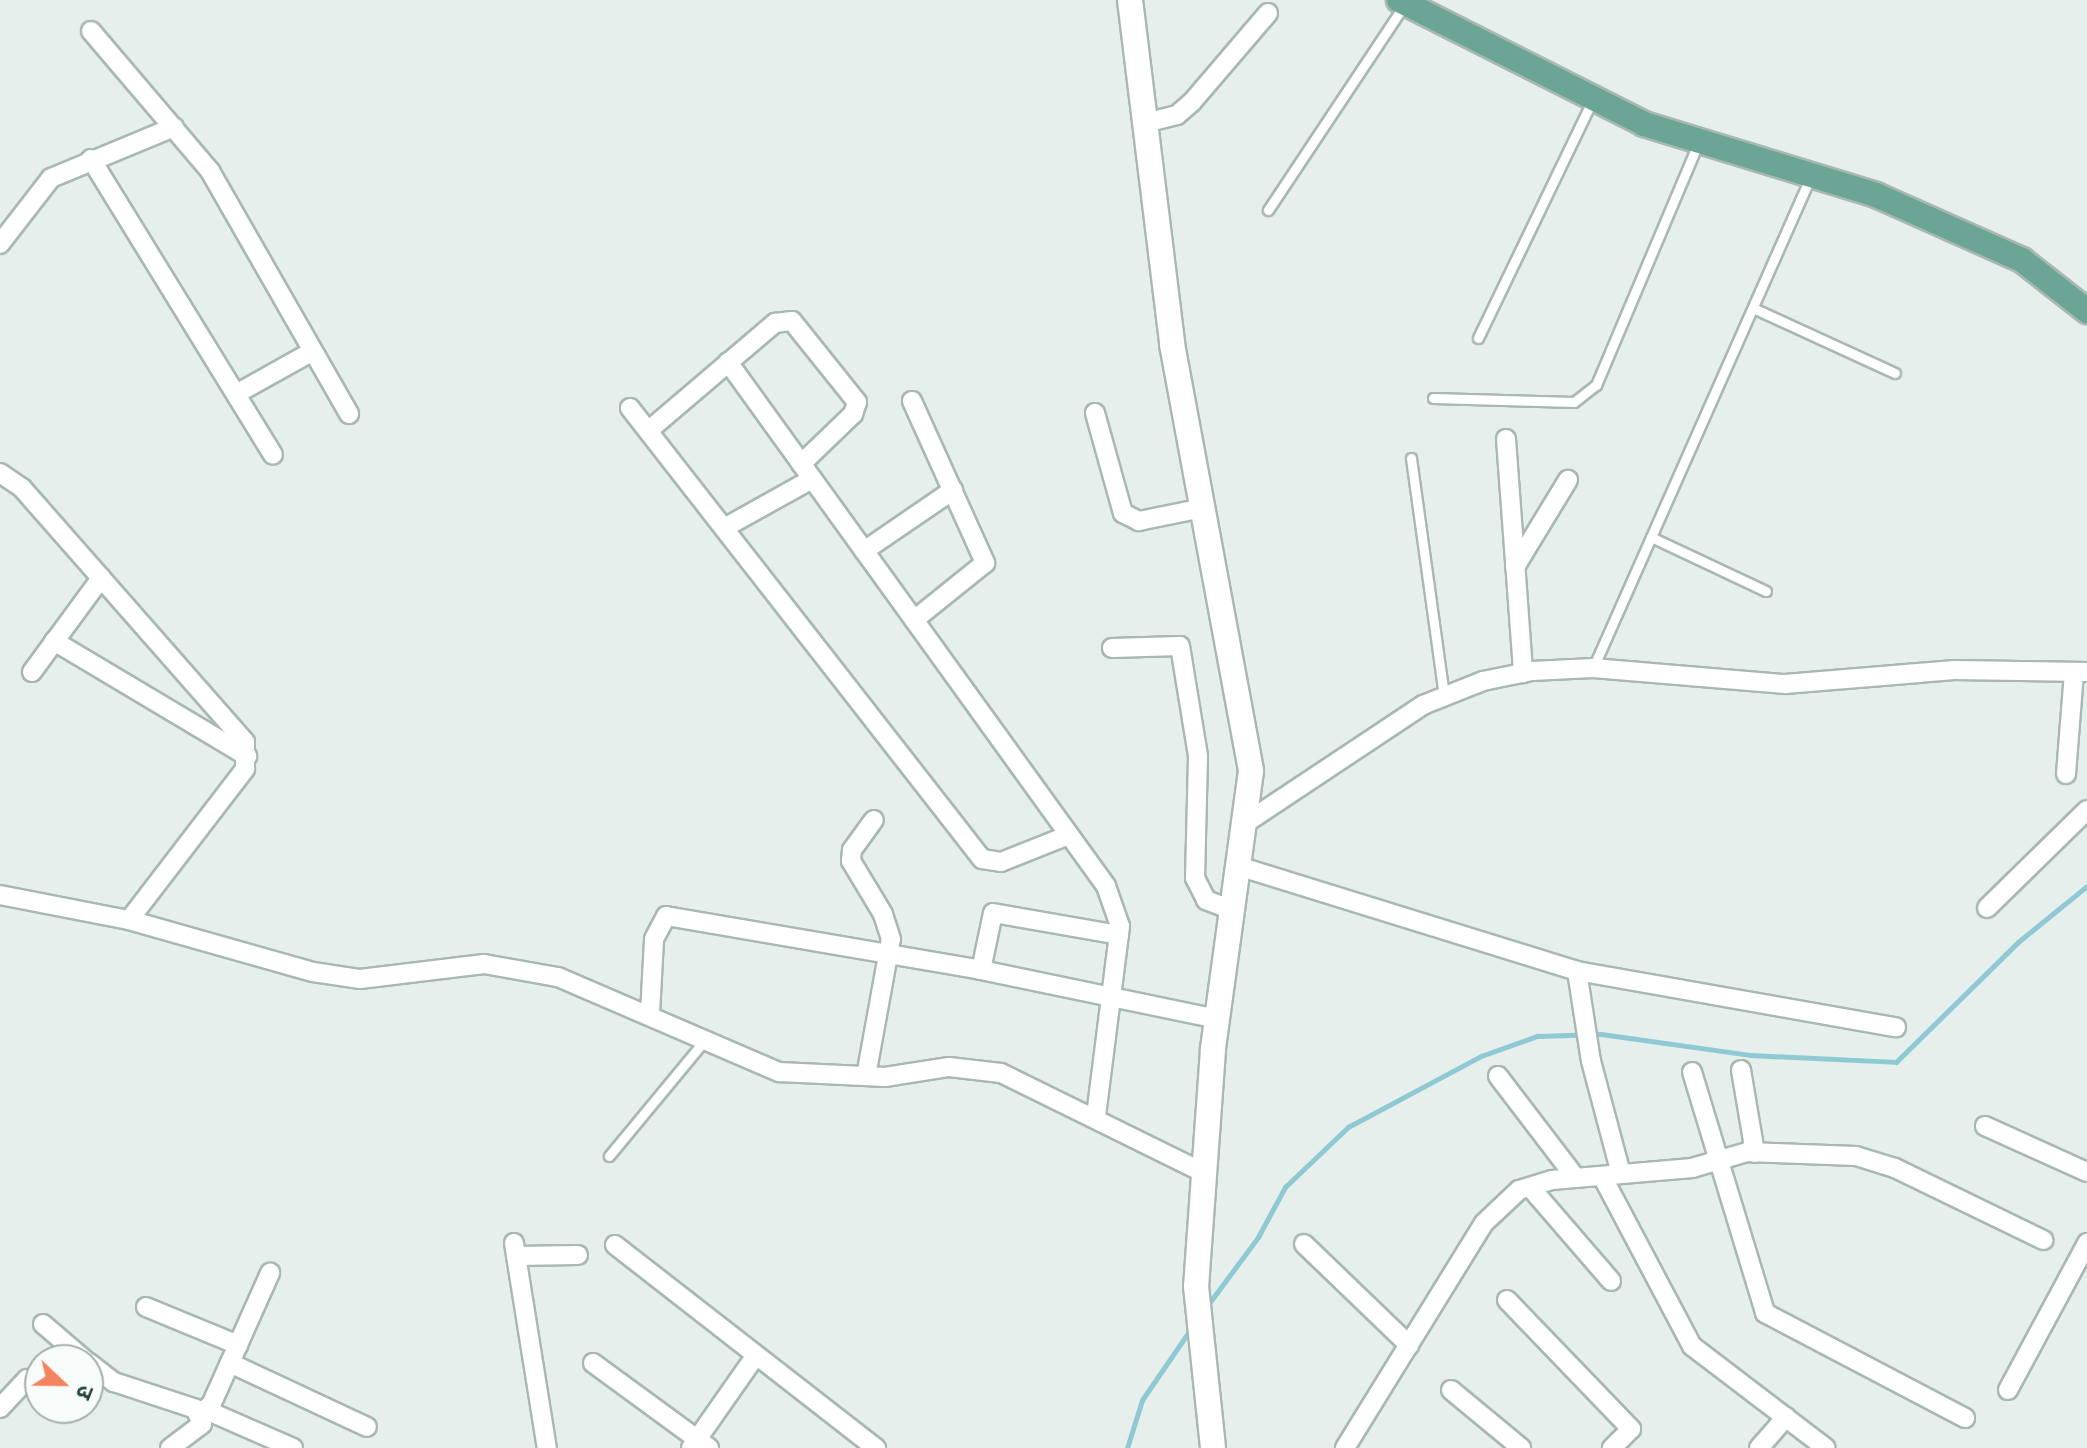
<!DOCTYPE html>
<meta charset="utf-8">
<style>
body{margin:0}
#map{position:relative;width:2087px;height:1448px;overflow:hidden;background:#e6efeb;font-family:"DM Sans","Noto Sans Devanagari",sans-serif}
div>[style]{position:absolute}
.stream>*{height:5px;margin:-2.5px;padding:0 2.5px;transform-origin:2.5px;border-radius:2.5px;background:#8ec9d4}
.roads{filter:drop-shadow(2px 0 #a8b8b2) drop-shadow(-2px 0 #a8b8b2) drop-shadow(0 2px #a8b8b2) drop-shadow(0 -2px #a8b8b2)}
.service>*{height:9px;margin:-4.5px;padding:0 4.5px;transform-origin:4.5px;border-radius:4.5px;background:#fff}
.minor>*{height:18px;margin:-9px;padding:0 9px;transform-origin:9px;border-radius:9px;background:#fff}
.tertiary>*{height:24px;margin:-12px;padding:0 12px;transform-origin:12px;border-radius:12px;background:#fff}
.primary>*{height:24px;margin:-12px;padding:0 12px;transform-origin:12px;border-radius:12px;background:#6aa596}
span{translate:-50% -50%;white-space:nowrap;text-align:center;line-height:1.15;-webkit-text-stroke:7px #f7fbf9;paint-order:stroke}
.north{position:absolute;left:24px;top:1344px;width:80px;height:80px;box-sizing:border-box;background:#f7fbf9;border:2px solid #a3b1ad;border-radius:50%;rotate:112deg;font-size:22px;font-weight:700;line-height:32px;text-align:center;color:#24423a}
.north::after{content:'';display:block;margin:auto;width:28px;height:36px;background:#f4845f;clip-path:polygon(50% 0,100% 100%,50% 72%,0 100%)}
</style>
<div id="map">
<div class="stream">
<i style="left:1207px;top:1306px;width:86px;rotate:-53.5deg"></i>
<i style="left:1258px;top:1237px;width:57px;rotate:-61.6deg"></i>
<i style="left:1285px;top:1187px;width:87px;rotate:-43.6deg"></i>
<i style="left:1348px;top:1127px;width:151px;rotate:-28.1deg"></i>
<i style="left:1481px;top:1056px;width:59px;rotate:-19.7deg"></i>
<i style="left:1537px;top:1036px;width:64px;rotate:-1.8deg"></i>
<i style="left:1601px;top:1034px;width:150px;rotate:8deg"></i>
<i style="left:1750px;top:1055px;width:146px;rotate:2.7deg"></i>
<i style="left:1896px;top:1062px;width:171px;rotate:-44.5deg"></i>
<i style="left:2018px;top:942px;width:89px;rotate:-39.1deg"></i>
<i style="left:1127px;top:1448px;width:50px;rotate:-72.6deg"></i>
<i style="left:1142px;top:1400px;width:88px;rotate:-55.6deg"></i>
</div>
<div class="roads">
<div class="service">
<i style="left:1268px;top:210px;width:247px;rotate:-56.4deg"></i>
<i style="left:1753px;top:308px;width:156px;rotate:24.6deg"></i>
<i style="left:1478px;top:338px;width:265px;rotate:-64.3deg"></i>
<i style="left:1433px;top:398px;width:141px;rotate:1.6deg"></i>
<i style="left:1574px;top:402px;width:28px;rotate:-38deg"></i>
<i style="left:1596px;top:385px;width:265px;rotate:-67.1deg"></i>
<i style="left:1411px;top:458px;width:240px;rotate:82.1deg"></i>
<i style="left:1651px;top:537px;width:127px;rotate:25.2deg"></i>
<i style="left:1593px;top:668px;width:536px;rotate:-66.11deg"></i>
<i style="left:609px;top:1156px;width:149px;rotate:-50.4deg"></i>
</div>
<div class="minor">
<i style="left:91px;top:31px;width:184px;rotate:49.6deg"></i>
<i style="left:210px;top:171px;width:280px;rotate:60.2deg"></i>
<i style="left:1145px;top:123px;width:33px;rotate:-14deg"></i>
<i style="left:1177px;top:115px;width:20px;rotate:-41deg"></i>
<i style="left:1192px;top:102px;width:117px;rotate:-49.5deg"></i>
<i style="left:91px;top:159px;width:347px;rotate:58.4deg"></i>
<i style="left:0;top:244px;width:83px;rotate:-52.3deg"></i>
<i style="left:51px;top:178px;width:133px;rotate:-22.5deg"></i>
<i style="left:728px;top:362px;width:646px;rotate:54.19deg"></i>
<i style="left:1106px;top:886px;width:42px;rotate:70.7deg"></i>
<i style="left:1120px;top:926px;width:193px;rotate:97.2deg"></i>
<i style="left:236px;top:394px;width:88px;rotate:-29.2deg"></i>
<i style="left:912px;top:401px;width:178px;rotate:65.7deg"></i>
<i style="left:985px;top:563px;width:91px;rotate:141.2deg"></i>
<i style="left:630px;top:408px;width:572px;rotate:52.03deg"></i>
<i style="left:982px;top:859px;width:19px;rotate:9deg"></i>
<i style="left:1001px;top:862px;width:73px;rotate:-21.7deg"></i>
<i style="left:1095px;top:413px;width:104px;rotate:74.4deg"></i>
<i style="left:1123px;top:513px;width:18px;rotate:27deg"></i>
<i style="left:1139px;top:521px;width:65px;rotate:-11.5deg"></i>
<i style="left:648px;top:431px;width:167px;rotate:-40.4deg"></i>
<i style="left:775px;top:323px;width:17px;rotate:-7deg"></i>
<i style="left:792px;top:321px;width:104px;rotate:51.3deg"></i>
<i style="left:857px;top:402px;width:13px;rotate:108deg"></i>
<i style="left:853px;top:414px;width:72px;rotate:136.1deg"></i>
<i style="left:1506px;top:439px;width:235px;rotate:85.8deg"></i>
<i style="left:0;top:473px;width:27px;rotate:34deg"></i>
<i style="left:22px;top:488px;width:338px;rotate:48.7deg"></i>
<i style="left:245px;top:742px;width:27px;rotate:90deg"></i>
<i style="left:245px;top:769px;width:190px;rotate:127.5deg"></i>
<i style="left:724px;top:528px;width:101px;rotate:-29.1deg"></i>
<i style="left:864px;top:551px;width:108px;rotate:-34.4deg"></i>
<i style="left:1515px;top:567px;width:102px;rotate:-58.7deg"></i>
<i style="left:54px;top:641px;width:225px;rotate:30.8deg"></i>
<i style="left:1112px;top:648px;width:68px;rotate:-1.7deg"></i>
<i style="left:1180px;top:646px;width:111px;rotate:80.7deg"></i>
<i style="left:1198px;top:756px;width:122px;rotate:91.4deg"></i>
<i style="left:1195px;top:878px;width:25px;rotate:63deg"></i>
<i style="left:1206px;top:900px;width:28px;rotate:21deg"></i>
<i style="left:32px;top:672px;width:117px;rotate:-53.7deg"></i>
<i style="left:2066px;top:774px;width:102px;rotate:-85.5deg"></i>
<i style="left:1244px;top:824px;width:215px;rotate:-33.6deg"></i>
<i style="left:1423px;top:705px;width:65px;rotate:-21.8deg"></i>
<i style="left:1483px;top:681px;width:50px;rotate:-11.5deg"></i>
<i style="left:1532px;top:671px;width:61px;rotate:-2.8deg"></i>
<i style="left:1593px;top:668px;width:193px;rotate:4.8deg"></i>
<i style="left:1785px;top:684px;width:170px;rotate:-4.7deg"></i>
<i style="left:1954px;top:670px;width:133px;rotate:0.9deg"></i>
<i style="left:1238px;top:866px;width:355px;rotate:17.2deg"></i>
<i style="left:1577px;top:971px;width:324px;rotate:10deg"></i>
<i style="left:0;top:895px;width:131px;rotate:11deg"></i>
<i style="left:129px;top:920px;width:191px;rotate:15.8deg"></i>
<i style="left:313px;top:972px;width:48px;rotate:8.5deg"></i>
<i style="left:360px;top:979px;width:125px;rotate:-6.9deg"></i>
<i style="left:484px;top:964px;width:75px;rotate:10deg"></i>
<i style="left:558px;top:977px;width:241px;rotate:23.3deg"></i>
<i style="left:779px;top:1072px;width:106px;rotate:2.7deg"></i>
<i style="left:885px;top:1077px;width:65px;rotate:-8.9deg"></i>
<i style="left:949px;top:1067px;width:52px;rotate:6.6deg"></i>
<i style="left:1001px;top:1073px;width:226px;rotate:26.2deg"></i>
<i style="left:1987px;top:908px;width:140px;rotate:-44.4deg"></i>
<i style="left:981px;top:970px;width:241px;rotate:11.7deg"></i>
<i style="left:1577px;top:971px;width:91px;rotate:81.2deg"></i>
<i style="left:1591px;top:1061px;width:117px;rotate:75.1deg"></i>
<i style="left:650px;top:1014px;width:75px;rotate:-86.9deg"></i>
<i style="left:654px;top:939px;width:26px;rotate:-62deg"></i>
<i style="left:666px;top:916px;width:320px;rotate:9.7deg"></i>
<i style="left:981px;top:970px;width:58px;rotate:-78.1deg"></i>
<i style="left:993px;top:913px;width:128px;rotate:9.9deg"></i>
<i style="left:1741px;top:1070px;width:84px;rotate:80.4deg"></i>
<i style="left:1692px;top:1072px;width:252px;rotate:73.1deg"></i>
<i style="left:1765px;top:1313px;width:226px;rotate:27.7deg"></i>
<i style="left:866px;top:1076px;width:139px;rotate:-79.7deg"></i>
<i style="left:891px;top:939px;width:26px;rotate:-108deg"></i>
<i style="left:883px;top:914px;width:62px;rotate:-121.1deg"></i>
<i style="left:851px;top:861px;width:11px;rotate:-85deg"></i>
<i style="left:852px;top:850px;width:37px;rotate:-54deg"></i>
<i style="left:1498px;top:1076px;width:128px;rotate:52.6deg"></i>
<i style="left:1985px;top:1126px;width:112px;rotate:24.3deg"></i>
<i style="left:1602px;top:1176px;width:192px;rotate:62.1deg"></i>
<i style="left:1692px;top:1346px;width:168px;rotate:37.3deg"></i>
<i style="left:1530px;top:1187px;width:124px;rotate:49.2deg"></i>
<i style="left:514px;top:1243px;width:208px;rotate:80.9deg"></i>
<i style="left:1304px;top:1244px;width:146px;rotate:43.9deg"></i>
<i style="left:615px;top:1245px;width:331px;rotate:37.9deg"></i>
<i style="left:516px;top:1256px;width:62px;rotate:-0.9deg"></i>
<i style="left:1507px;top:1300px;width:179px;rotate:46.1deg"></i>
<i style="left:1631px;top:1429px;width:27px;rotate:135deg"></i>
<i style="left:146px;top:1307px;width:100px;rotate:22.4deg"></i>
<i style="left:43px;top:1324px;width:55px;rotate:40.6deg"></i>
<i style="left:88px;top:1362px;width:33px;rotate:38deg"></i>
<i style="left:114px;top:1382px;width:86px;rotate:18.2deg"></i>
<i style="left:196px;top:1409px;width:16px;rotate:68deg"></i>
<i style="left:202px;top:1424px;width:40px;rotate:143deg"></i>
<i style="left:230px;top:1363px;width:151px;rotate:25deg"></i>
<i style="left:593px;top:1363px;width:144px;rotate:36.2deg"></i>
<i style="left:1451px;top:1390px;width:91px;rotate:39.6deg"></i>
<i style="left:2008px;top:1390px;width:167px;rotate:-61.7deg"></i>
<i style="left:0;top:1408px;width:40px;rotate:-47deg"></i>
<i style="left:206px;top:1410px;width:95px;rotate:23.6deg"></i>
<i style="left:198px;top:1415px;width:16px;rotate:-38deg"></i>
<i style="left:211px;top:1405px;width:145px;rotate:-65.9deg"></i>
<i style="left:691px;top:1448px;width:113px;rotate:-55deg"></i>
<i style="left:1345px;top:1448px;width:264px;rotate:-58.3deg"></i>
<i style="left:1484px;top:1223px;width:48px;rotate:-43.3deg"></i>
<i style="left:1519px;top:1190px;width:34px;rotate:-17deg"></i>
<i style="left:1552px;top:1180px;width:141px;rotate:-4.9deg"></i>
<i style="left:1692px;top:1168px;width:57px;rotate:-16.2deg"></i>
<i style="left:1747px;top:1152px;width:109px;rotate:2.1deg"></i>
<i style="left:1856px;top:1156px;width:41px;rotate:17.1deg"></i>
<i style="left:1895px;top:1168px;width:165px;rotate:25.9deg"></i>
<i style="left:1759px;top:1448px;width:41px;rotate:-48.9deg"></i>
</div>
<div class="tertiary">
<i style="left:1130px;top:0;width:347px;rotate:83deg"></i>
<i style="left:1172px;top:344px;width:434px;rotate:79.5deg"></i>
<i style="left:1251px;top:771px;width:282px;rotate:97.8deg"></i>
<i style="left:1213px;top:1050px;width:237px;rotate:94.1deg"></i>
<i style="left:1196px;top:1286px;width:163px;rotate:84deg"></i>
</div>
<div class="primary">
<i style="left:1399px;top:0;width:275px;rotate:26.8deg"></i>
<i style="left:1644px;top:124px;width:243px;rotate:17deg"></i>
<i style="left:1876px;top:195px;width:160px;rotate:24deg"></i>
<i style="left:2022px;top:260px;width:83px;rotate:38.1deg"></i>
</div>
</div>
<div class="north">उ</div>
</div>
